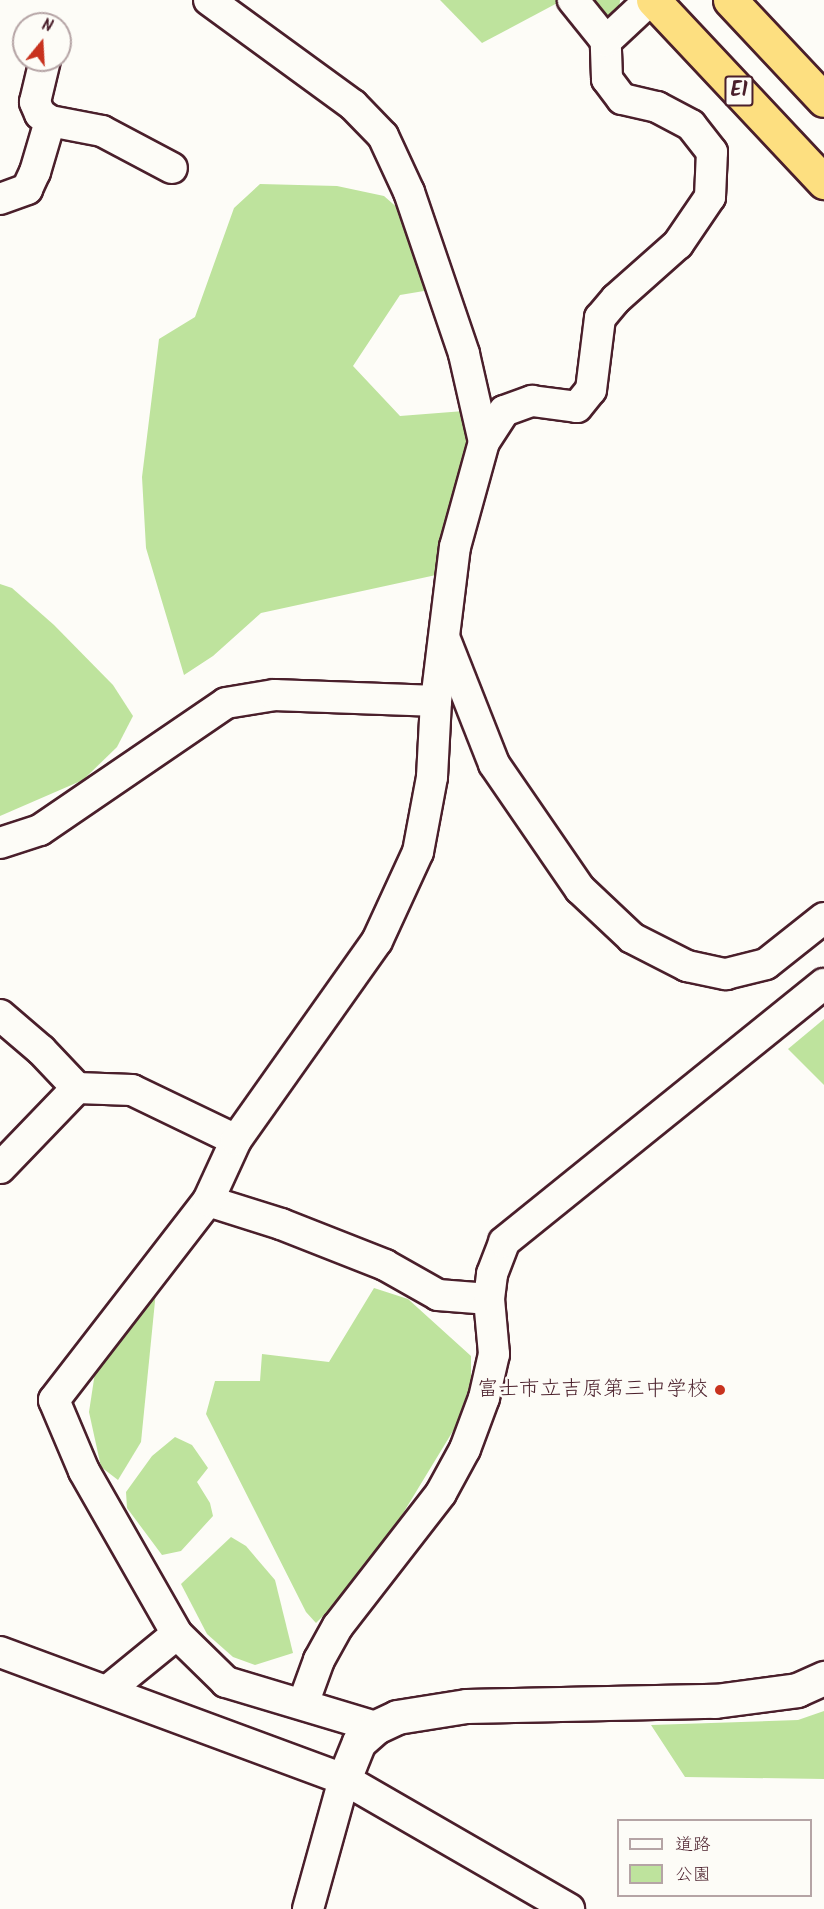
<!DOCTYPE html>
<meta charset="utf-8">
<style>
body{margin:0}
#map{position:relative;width:824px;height:1909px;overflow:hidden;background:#fdfcf7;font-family:Kalam,"Klee One",sans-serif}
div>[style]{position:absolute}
.green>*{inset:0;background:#bee39d}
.roads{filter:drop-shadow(2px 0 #4a1f2b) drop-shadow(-2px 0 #4a1f2b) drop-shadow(0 2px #4a1f2b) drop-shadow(0 -2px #4a1f2b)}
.street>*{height:30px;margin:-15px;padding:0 15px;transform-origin:15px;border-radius:15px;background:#fdfcf7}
.secondary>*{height:33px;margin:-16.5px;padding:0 16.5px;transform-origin:16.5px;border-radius:16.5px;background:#fdfcf7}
.highway>*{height:33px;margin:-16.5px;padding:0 16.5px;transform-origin:16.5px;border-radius:16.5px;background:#fddf80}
.dots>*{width:16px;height:16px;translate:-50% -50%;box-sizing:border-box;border:3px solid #fdfcf7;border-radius:50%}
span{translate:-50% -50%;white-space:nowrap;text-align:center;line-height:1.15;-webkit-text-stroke:5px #fdfcf7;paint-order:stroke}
.shield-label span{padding:2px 4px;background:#fdfcf7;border:2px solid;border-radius:4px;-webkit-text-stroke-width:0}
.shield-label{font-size:20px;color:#4a1f2b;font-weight:700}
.poi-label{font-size:21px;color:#4a1f2b}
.right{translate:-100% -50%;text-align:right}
.legend{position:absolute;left:617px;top:1819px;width:195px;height:78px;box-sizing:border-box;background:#fdfcf7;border:2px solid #b5a4a5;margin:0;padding:8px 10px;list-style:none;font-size:18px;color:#4a1f2b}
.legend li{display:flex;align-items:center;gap:12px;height:30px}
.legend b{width:30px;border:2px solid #b5a4a5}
.north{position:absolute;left:12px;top:12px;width:60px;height:60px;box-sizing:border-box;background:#fdfcf7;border:2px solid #b5a4a5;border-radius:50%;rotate:18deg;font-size:16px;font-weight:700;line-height:24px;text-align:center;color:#4a1f2b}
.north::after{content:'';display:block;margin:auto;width:21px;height:27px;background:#c8321e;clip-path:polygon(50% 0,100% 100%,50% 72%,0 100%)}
</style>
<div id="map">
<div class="green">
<i style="clip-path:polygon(440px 0,563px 0,482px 43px)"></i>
<i style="clip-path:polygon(563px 0,620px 0,619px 11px,605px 27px)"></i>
<i style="clip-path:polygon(260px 184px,337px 186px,384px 196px,433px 239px,442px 288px,400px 295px,353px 366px,400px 416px,464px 411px,481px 456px,455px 547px,436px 575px,261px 613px,213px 656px,184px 675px,146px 548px,142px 477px,159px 339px,195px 317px,234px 208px)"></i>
<i style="clip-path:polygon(0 584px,12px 588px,54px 625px,113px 685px,133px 716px,117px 747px,83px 780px,0 816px)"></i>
<i style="clip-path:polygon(824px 1019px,824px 1085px,788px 1049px)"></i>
<i style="clip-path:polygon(374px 1288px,408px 1299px,471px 1356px,471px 1382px,456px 1426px,368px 1571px,316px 1623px,306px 1612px,206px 1414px,215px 1381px,260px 1381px,262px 1354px,329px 1362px)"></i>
<i style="clip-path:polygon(156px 1291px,141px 1442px,118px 1480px,101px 1467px,89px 1412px,96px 1366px)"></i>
<i style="clip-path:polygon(175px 1437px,192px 1445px,208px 1468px,197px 1482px,210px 1503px,213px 1516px,181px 1551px,162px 1555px,127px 1508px,126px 1492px,152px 1456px)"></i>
<i style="clip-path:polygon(231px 1537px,246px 1546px,275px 1580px,293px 1653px,255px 1665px,233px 1657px,207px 1634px,181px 1584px)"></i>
<i style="clip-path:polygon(824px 1711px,824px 1779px,685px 1777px,651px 1725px,798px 1720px)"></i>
</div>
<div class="roads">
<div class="street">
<i style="left:209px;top:0;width:178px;rotate:36.1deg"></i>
<i style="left:353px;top:105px;width:43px;rotate:45.9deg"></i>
<i style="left:383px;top:136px;width:62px;rotate:65.1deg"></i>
<i style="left:409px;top:192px;width:171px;rotate:71.2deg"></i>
<i style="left:464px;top:354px;width:90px;rotate:77.2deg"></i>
<i style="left:606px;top:41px;width:60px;rotate:-43deg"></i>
<i style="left:50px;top:121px;width:53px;rotate:10.9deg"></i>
<i style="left:102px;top:131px;width:79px;rotate:27.9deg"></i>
<i style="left:0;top:199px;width:29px;rotate:-20deg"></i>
<i style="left:27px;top:189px;width:19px;rotate:-65deg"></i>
<i style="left:35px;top:172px;width:53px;rotate:-73.6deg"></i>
<i style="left:50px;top:121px;width:12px;rotate:-145deg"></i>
<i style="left:40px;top:114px;width:13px;rotate:-113deg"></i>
<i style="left:35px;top:102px;width:43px;rotate:-76.6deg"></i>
<i style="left:446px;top:642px;width:131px;rotate:68.5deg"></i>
<i style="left:494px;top:764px;width:152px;rotate:55.5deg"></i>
<i style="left:580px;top:889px;width:71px;rotate:43.3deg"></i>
<i style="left:632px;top:938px;width:62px;rotate:27deg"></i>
<i style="left:687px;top:966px;width:40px;rotate:12deg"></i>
<i style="left:726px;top:974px;width:41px;rotate:-14deg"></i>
<i style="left:766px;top:964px;width:74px;rotate:-38.4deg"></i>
<i style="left:0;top:843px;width:42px;rotate:-18deg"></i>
<i style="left:40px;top:830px;width:225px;rotate:-34.3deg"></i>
<i style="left:226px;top:703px;width:50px;rotate:-9.3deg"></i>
<i style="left:275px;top:695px;width:161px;rotate:2.1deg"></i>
<i style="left:0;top:1015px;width:54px;rotate:40.5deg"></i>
<i style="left:41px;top:1050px;width:52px;rotate:46.5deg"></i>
<i style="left:77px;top:1088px;width:55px;rotate:2.1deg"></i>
<i style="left:132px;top:1090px;width:115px;rotate:25.7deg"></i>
<i style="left:0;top:1168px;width:111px;rotate:-46.1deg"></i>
<i style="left:208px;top:1201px;width:77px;rotate:17.5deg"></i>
<i style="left:281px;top:1224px;width:112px;rotate:21.5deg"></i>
<i style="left:385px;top:1265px;width:61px;rotate:29.5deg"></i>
<i style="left:438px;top:1295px;width:51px;rotate:4.5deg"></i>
<i style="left:0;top:1652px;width:367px;rotate:20.3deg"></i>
<i style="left:344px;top:1779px;width:260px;rotate:30deg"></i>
<i style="left:107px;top:1691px;width:90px;rotate:-39.2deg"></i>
<i style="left:303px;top:1704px;width:47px;rotate:-70deg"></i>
<i style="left:319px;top:1660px;width:39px;rotate:-61deg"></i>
<i style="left:338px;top:1626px;width:168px;rotate:-52.2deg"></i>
<i style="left:441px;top:1493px;width:50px;rotate:-61.4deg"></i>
<i style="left:465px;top:1449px;width:54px;rotate:-69.6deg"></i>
<i style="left:484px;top:1398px;width:45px;rotate:-77.2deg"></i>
<i style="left:494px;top:1354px;width:55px;rotate:-95.2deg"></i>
<i style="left:489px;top:1299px;width:25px;rotate:-83deg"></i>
<i style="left:492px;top:1274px;width:34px;rotate:-69deg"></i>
<i style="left:504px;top:1242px;width:411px;rotate:-38.9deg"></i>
<i style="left:376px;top:1727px;width:157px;rotate:-163.3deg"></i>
<i style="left:226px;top:1682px;width:69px;rotate:-135.6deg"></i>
<i style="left:177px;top:1634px;width:188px;rotate:-119.7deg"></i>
<i style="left:84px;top:1471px;width:77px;rotate:-112.9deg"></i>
<i style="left:54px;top:1400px;width:252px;rotate:-52.3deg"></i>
<i style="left:208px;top:1201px;width:67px;rotate:-65.3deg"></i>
<i style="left:236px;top:1140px;width:244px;rotate:-54.7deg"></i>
<i style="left:377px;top:941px;width:98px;rotate:-65.3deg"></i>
<i style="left:418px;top:852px;width:76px;rotate:-79.4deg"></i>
<i style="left:432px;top:777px;width:76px;rotate:-87deg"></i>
<i style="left:436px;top:701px;width:155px;rotate:-83deg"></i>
<i style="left:455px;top:547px;width:109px;rotate:-74.6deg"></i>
<i style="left:484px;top:442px;width:37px;rotate:-57deg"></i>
<i style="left:504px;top:411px;width:30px;rotate:-20deg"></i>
<i style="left:532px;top:401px;width:45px;rotate:7.6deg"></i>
<i style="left:577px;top:407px;width:22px;rotate:-51deg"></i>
<i style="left:591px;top:390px;width:73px;rotate:-82.9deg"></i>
<i style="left:600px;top:318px;width:25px;rotate:-50deg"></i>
<i style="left:616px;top:299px;width:83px;rotate:-41.6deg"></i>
<i style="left:678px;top:244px;width:57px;rotate:-55.8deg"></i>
<i style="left:710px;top:197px;width:45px;rotate:-87.5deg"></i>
<i style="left:712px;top:152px;width:34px;rotate:-128deg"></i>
<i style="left:691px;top:125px;width:38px;rotate:-152deg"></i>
<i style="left:657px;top:107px;width:36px;rotate:-167deg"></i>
<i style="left:622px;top:99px;width:25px;rotate:-127deg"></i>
<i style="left:607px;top:79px;width:38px;rotate:-92deg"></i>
<i style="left:606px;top:41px;width:53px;rotate:-128.8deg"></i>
<i style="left:308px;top:1909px;width:135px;rotate:-74.5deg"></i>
</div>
<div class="secondary">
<i style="left:344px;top:1779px;width:40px;rotate:-68deg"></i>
<i style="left:359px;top:1742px;width:23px;rotate:-41deg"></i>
<i style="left:376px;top:1727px;width:23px;rotate:-25deg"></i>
<i style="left:397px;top:1717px;width:70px;rotate:-9.1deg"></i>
<i style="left:466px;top:1706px;width:249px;rotate:-1.2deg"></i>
<i style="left:715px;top:1701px;width:83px;rotate:-7.6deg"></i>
<i style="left:797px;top:1690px;width:30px;rotate:-24deg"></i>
</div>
<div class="highway">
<i style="left:653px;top:0;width:250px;rotate:46.8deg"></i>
<i style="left:730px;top:0;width:137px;rotate:46.8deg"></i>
</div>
</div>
<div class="dots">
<i style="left:720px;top:1390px;background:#c8321e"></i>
</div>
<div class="shield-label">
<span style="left:739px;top:91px">E1</span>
</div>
<div class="poi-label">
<span class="right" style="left:708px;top:1390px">富士市立吉原第三中学校</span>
</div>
<ul class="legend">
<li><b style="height:8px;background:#fdfcf7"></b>道路</li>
<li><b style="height:16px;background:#bee39d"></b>公園</li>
</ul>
<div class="north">N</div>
</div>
